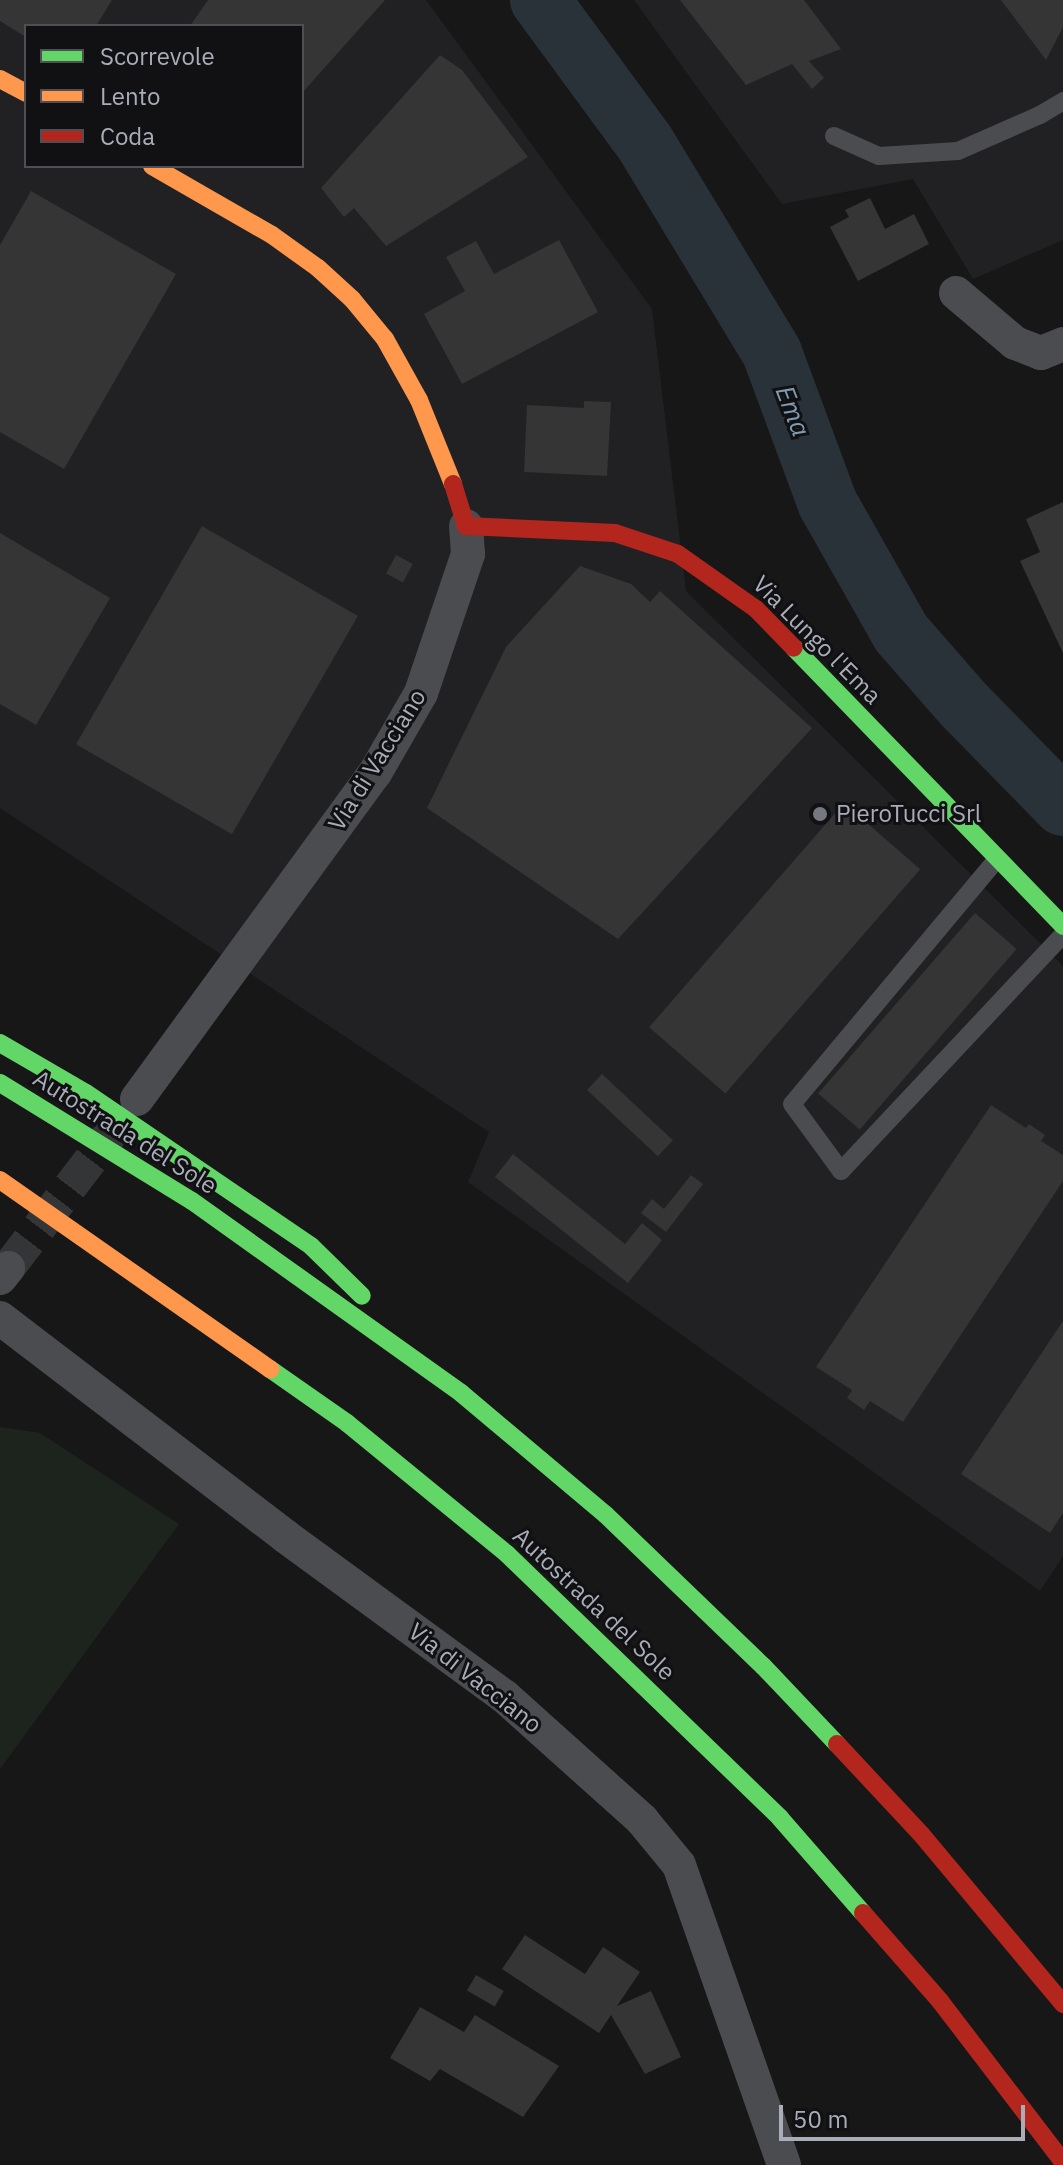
<!DOCTYPE html>
<style>
body{margin:0}
#map{position:relative;width:1063px;height:2165px;overflow:hidden;background:#171717;font-family:"IBM Plex Sans",sans-serif}
div>[style]{position:absolute}
.built>*{inset:0;background:#212123}
.green>*{inset:0;background:#1d241e}
.river>*{height:60px;margin:-30px;padding:0 30px;transform-origin:30px;border-radius:30px;background:#2a3239}
.building>*{inset:0;background:#353536;transform-origin:0 0}
.street-tunnel>*{height:34px;margin-top:-17px;transform-origin:0;background:repeating-linear-gradient(90deg,#343537 0 34px,transparent 0 51px)}
.lane>*{height:18px;margin:-9px;padding:0 9px;transform-origin:9px;border-radius:9px;background:#4b4c50}
.street>*{height:34px;margin:-17px;padding:0 17px;transform-origin:17px;border-radius:17px;background:#4b4c50}
.fast>*{height:18px;margin:-9px;padding:0 9px;transform-origin:9px;border-radius:9px;background:#63d668}
.slow>*{height:18px;margin:-9px;padding:0 9px;transform-origin:9px;border-radius:9px;background:#ff974d}
.jam>*{height:18px;margin:-9px;padding:0 9px;transform-origin:9px;border-radius:9px;background:#b3261e}
.dots>*{width:22px;height:22px;translate:-50% -50%;box-sizing:border-box;border:4px solid #111113;border-radius:50%}
span{translate:-50% -50%;white-space:nowrap;text-align:center;line-height:1.15;-webkit-text-stroke:6px #111113;paint-order:stroke}
.street-label{font-size:24px;color:#a8adb8}
.poi-label{font-size:24px;color:#a8adb8}
.left{translate:0 -50%;text-align:left}
.water-label{font-size:26px;color:#7f9bb3;font-style:italic}
.legend{position:absolute;left:24px;top:24px;width:280px;height:144px;box-sizing:border-box;background:#111113;border:2px solid #4d4f55;margin:0;padding:10px 14px;list-style:none;font-size:24px;color:#a8adb8}
.legend li{display:flex;align-items:center;gap:16px;height:40px}
.legend b{width:40px;border:2px solid #4d4f55}
.scale{position:absolute;left:779px;top:2105px;width:246px;height:36px;box-sizing:border-box;border:4px solid #a8adb8;border-top:0;padding-left:10px;font-size:24px;line-height:28px;white-space:nowrap;color:#a8adb8;-webkit-text-stroke:6px #111113;paint-order:stroke}
</style>
<div id="map">
<div class="built">
<i style="clip-path:polygon(evenodd,0 0,426px 0,652px 309px,686px 591px,1063px 966px,1063px 1556px,1040px 1591px,468px 1182px,489px 1132px,0 808px,0 0,26px 26px,302px 26px,302px 166px,26px 166px,26px 26px)"></i>
<i style="clip-path:polygon(634px 0,1063px 0,1063px 240px,973px 279px,913px 179px,782px 204px)"></i>
</div>
<div class="green">
<i style="clip-path:polygon(0 1427px,40px 1433px,179px 1524px,0 1769px)"></i>
</div>
<div class="river">
<i style="left:540px;top:0;width:177px;rotate:53.7deg"></i>
<i style="left:645px;top:143px;width:245px;rotate:58.8deg"></i>
<i style="left:772px;top:353px;width:161px;rotate:69.7deg"></i>
<i style="left:828px;top:504px;width:148px;rotate:60.5deg"></i>
<i style="left:901px;top:633px;width:97px;rotate:48.8deg"></i>
<i style="left:965px;top:706px;width:140px;rotate:45.6deg"></i>
</div>
<div class="building">
<i style="clip-path:polygon(0 0,112px 0,96px 26px,26px 26px,26px 37px,0 21px)"></i>
<i style="clip-path:polygon(208px 0,385px 0,302px 93px,302px 26px,190px 26px)"></i>
<i style="clip-path:polygon(680px 0,804px 0,841px 49px,809px 61px,824px 78px,812px 89px,792px 64px,746px 85px)"></i>
<i style="clip-path:polygon(1001px 0,1063px 0,1063px 27px,1046px 60px)"></i>
<i style="clip-path:polygon(440px 55px,462px 70px,528px 157px,386px 246px,354px 208px,344px 217px,321px 188px)"></i>
<i style="clip-path:polygon(31px 191px,176px 274px,64px 469px,0 432px,0 245px)"></i>
<i style="clip-path:polygon(870px 198px,885px 229px,914px 214px,929px 244px,858px 281px,830px 227px,849px 217px,845px 210px)"></i>
<i style="clip-path:polygon(559px 240px,598px 312px,462px 384px,424px 314px,465px 291px,446px 257px,476px 241px,494px 274px)"></i>
<i style="clip-path:polygon(584px 401px,611px 402px,607px 476px,524px 472px,527px 405px,584px 408px)"></i>
<i style="clip-path:polygon(1063px 502px,1063px 653px,1020px 561px,1040px 552px,1026px 519px)"></i>
<i style="left:202px;top:526px;width:180px;height:252px;rotate:30deg"></i>
<i style="clip-path:polygon(0 533px,110px 598px,36px 725px,0 704px)"></i>
<i style="left:396px;top:555px;width:19px;height:21px;rotate:28deg"></i>
<i style="clip-path:polygon(580px 566px,631px 584px,650px 602px,660px 591px,812px 728px,618px 939px,427px 808px,506px 647px)"></i>
<i style="left:844px;top:803px;width:101px;height:297px;rotate:41deg"></i>
<i style="left:975px;top:913px;width:55px;height:239px;rotate:41deg"></i>
<i style="left:602px;top:1074px;width:97px;height:22px;rotate:43deg"></i>
<i style="clip-path:polygon(991px 1105px,1026px 1128px,1029px 1124px,1045px 1135px,1041px 1141px,1063px 1155px,1063px 1181px,903px 1422px,870px 1401px,864px 1410px,847px 1398px,852px 1390px,816px 1367px)"></i>
<i style="clip-path:polygon(513px 1154px,625px 1244px,642px 1223px,662px 1240px,628px 1283px,495px 1177px)"></i>
<i style="clip-path:polygon(691px 1175px,703px 1184px,666px 1232px,641px 1213px,652px 1199px,664px 1209px)"></i>
<i style="clip-path:polygon(1063px 1321px,1063px 1513px,1050px 1533px,961px 1474px)"></i>
<i style="clip-path:polygon(525px 1935px,585px 1974px,603px 1947px,640px 1972px,617px 2006px,651px 1991px,681px 2057px,645px 2074px,611px 2015px,599px 2033px,502px 1969px)"></i>
<i style="left:476px;top:1975px;width:32px;height:18px;rotate:30deg"></i>
<i style="clip-path:polygon(420px 2007px,464px 2032px,475px 2015px,559px 2066px,523px 2117px,440px 2069px,430px 2081px,390px 2058px)"></i>
</div>
<div class="street-tunnel">
<i style="left:8px;top:1268px;width:176px;rotate:-52.6deg"></i>
</div>
<div class="lane">
<i style="left:834px;top:136px;width:49px;rotate:24deg"></i>
<i style="left:879px;top:156px;width:79px;rotate:-3.6deg"></i>
<i style="left:958px;top:151px;width:90px;rotate:-23.7deg"></i>
<i style="left:1040px;top:115px;width:27px;rotate:-31deg"></i>
<i style="left:997px;top:859px;width:319px;rotate:129.9deg"></i>
<i style="left:792px;top:1104px;width:83px;rotate:53.8deg"></i>
<i style="left:841px;top:1171px;width:324px;rotate:-46.8deg"></i>
</div>
<div class="street">
<i style="left:956px;top:293px;width:77px;rotate:40.3deg"></i>
<i style="left:1015px;top:343px;width:28px;rotate:21deg"></i>
<i style="left:1041px;top:353px;width:24px;rotate:-22deg"></i>
<i style="left:137px;top:1099px;width:404px;rotate:-53.9deg"></i>
<i style="left:375px;top:773px;width:92px;rotate:-60.1deg"></i>
<i style="left:421px;top:693px;width:147px;rotate:-71.3deg"></i>
<i style="left:468px;top:554px;width:28px;rotate:-94deg"></i>
<i style="left:0;top:1278px;width:13px;rotate:-51deg"></i>
<i style="left:0;top:1318px;width:359px;rotate:37.4deg"></i>
<i style="left:285px;top:1536px;width:271px;rotate:36.2deg"></i>
<i style="left:504px;top:1696px;width:186px;rotate:41.9deg"></i>
<i style="left:642px;top:1820px;width:58px;rotate:50.6deg"></i>
<i style="left:679px;top:1865px;width:318px;rotate:70.7deg"></i>
</div>
<div class="fast">
<i style="left:794px;top:648px;width:387px;rotate:45.9deg"></i>
<i style="left:0;top:1043px;width:99px;rotate:30.2deg"></i>
<i style="left:86px;top:1093px;width:272px;rotate:34.2deg"></i>
<i style="left:311px;top:1246px;width:71px;rotate:44.4deg"></i>
<i style="left:0;top:1083px;width:225px;rotate:31.6deg"></i>
<i style="left:192px;top:1201px;width:330px;rotate:35.5deg"></i>
<i style="left:461px;top:1393px;width:189px;rotate:40.1deg"></i>
<i style="left:606px;top:1515px;width:218px;rotate:43.9deg"></i>
<i style="left:763px;top:1666px;width:108px;rotate:46.5deg"></i>
<i style="left:270px;top:1369px;width:94px;rotate:35deg"></i>
<i style="left:347px;top:1423px;width:207px;rotate:39.3deg"></i>
<i style="left:507px;top:1554px;width:380px;rotate:44deg"></i>
<i style="left:780px;top:1818px;width:126px;rotate:48.9deg"></i>
</div>
<div class="slow">
<i style="left:0;top:79px;width:30px;rotate:28deg"></i>
<i style="left:152px;top:166px;width:138px;rotate:29.9deg"></i>
<i style="left:272px;top:235px;width:57px;rotate:35.7deg"></i>
<i style="left:318px;top:268px;width:46px;rotate:42.4deg"></i>
<i style="left:352px;top:299px;width:52px;rotate:50.5deg"></i>
<i style="left:385px;top:339px;width:70px;rotate:60.9deg"></i>
<i style="left:419px;top:400px;width:91px;rotate:68deg"></i>
<i style="left:0;top:1180px;width:330px;rotate:35deg"></i>
</div>
<div class="jam">
<i style="left:453px;top:484px;width:44px;rotate:72.8deg"></i>
<i style="left:466px;top:526px;width:149px;rotate:2.7deg"></i>
<i style="left:615px;top:533px;width:66px;rotate:18.4deg"></i>
<i style="left:678px;top:554px;width:95px;rotate:35.2deg"></i>
<i style="left:756px;top:609px;width:54px;rotate:45.7deg"></i>
<i style="left:837px;top:1744px;width:123px;rotate:47deg"></i>
<i style="left:921px;top:1834px;width:222px;rotate:50.1deg"></i>
<i style="left:863px;top:1913px;width:117px;rotate:48.8deg"></i>
<i style="left:940px;top:2001px;width:203px;rotate:52.6deg"></i>
</div>
<div class="dots">
<i style="left:820px;top:814px;background:#757880"></i>
</div>
<div class="street-label">
<span style="left:817px;top:640px;rotate:45deg">Via Lungo l'Ema</span>
<span style="left:377px;top:760px;rotate:-58deg">Via di Vacciano</span>
<span style="left:125px;top:1132px;rotate:32deg">Autostrada del Sole</span>
<span style="left:594px;top:1604px;rotate:43deg">Autostrada del Sole</span>
<span style="left:475px;top:1678px;rotate:38deg">Via di Vacciano</span>
</div>
<div class="poi-label">
<span class="left" style="left:836px;top:814px">PieroTucci Srl</span>
</div>
<div class="water-label">
<span style="left:793px;top:411px;rotate:69deg">Ema</span>
</div>
<ul class="legend">
<li><b style="height:10px;background:#63d668"></b>Scorrevole</li>
<li><b style="height:10px;background:#ff974d"></b>Lento</li>
<li><b style="height:10px;background:#b3261e"></b>Coda</li>
</ul>
<div class="scale">50 m</div>
</div>
